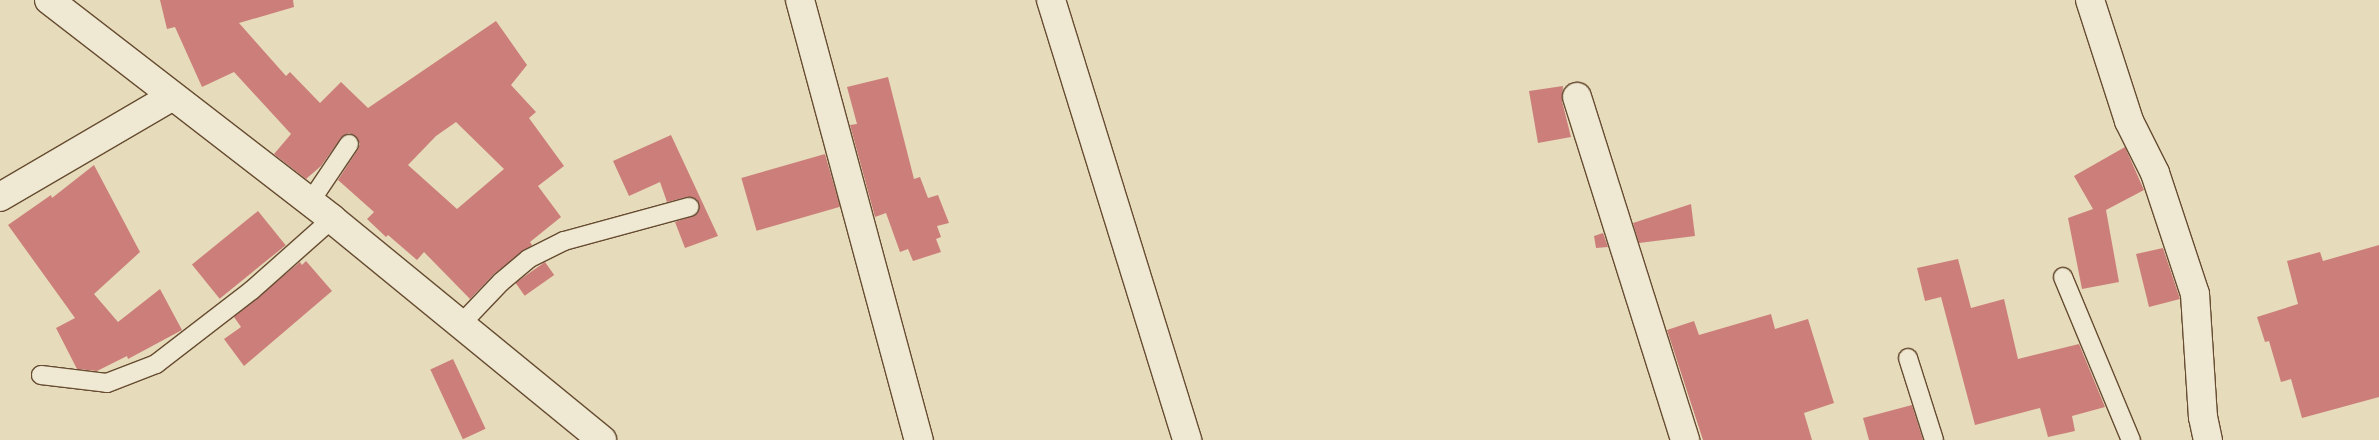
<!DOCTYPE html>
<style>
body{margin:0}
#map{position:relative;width:2379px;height:440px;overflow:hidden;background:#e6dbba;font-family:"EB Garamond",serif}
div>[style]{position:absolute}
.building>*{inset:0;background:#cc7f7a;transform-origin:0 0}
.roads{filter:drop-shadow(1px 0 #664c31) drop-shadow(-1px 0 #664c31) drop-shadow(0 1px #664c31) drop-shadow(0 -1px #664c31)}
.lane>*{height:18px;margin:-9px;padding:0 9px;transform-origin:9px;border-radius:9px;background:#efe8d2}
.street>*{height:28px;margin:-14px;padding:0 14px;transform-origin:14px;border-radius:14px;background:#efe8d2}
.secondary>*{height:28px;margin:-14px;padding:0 14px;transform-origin:14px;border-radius:14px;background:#efe8d2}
span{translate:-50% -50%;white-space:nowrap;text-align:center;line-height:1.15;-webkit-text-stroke:4px #efe8d2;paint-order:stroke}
</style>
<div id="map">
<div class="building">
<i style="clip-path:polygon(evenodd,160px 0,293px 0,294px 7px,239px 23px,286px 76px,290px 72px,320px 103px,341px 82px,368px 108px,496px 21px,527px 65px,511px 85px,536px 112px,529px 118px,564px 166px,538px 186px,561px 217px,530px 242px,532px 245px,494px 274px,470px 299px,424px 252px,417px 260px,388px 235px,386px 237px,367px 219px,374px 212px,338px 180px,358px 149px,360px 144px,355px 136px,349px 133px,341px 138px,321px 166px,306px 179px,274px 154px,291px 134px,234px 72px,202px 87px,175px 27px,167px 29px,160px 0,456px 122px,504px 169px,457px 209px,408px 165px,436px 136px,456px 122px)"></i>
<i style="clip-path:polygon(888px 77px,914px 179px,920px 177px,928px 198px,938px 195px,949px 223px,937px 226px,941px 237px,936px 239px,941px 252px,913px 261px,908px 249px,900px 252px,886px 213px,875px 217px,850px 125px,857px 124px,847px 87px)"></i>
<i style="clip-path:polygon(1563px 86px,1562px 101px,1571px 137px,1538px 143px,1529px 91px)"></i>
<i style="clip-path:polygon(671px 135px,718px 236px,685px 248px,675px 222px,697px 214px,699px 209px,697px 200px,687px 197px,667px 202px,660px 182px,629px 196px,613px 161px)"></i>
<i style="clip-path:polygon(2125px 147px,2144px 190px,2106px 210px,2119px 282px,2082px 289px,2068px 218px,2093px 209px,2074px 176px)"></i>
<i style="left:825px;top:154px;width:55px;height:87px;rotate:74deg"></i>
<i style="clip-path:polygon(94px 165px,140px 252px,94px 294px,118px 322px,160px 289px,182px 330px,128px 359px,127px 356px,97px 371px,77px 369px,56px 328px,75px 318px,8px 225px,51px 195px,52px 198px)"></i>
<i style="clip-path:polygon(1691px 204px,1695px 236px,1639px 243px,1633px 223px)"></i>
<i style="left:258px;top:211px;width:44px;height:85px;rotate:51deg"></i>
<i style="clip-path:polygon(1603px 233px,1608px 247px,1596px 248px,1594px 236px)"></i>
<i style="clip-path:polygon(2379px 245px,2379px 397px,2302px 418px,2291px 379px,2281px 382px,2269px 341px,2265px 342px,2257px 317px,2298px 304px,2287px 261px,2320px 252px,2323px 261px)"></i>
<i style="clip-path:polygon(2163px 248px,2180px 299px,2149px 307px,2136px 254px)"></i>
<i style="clip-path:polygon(1958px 259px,1971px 308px,2004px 299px,2018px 359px,2079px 344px,2105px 407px,2072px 416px,2075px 431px,2048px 437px,2040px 408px,1975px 425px,1941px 297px,1925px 301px,1917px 268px)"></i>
<i style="clip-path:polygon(306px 261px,332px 291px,244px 366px,224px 339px,241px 327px,234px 317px,300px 262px,302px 265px)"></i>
<i style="left:545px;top:262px;width:16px;height:36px;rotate:55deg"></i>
<i style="clip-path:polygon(1771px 314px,1775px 329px,1808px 319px,1834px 403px,1804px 413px,1812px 440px,1703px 440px,1667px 330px,1694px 321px,1699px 335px)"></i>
<i style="left:453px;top:359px;width:77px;height:25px;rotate:65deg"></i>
<i style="clip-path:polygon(1912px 405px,1923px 440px,1869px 440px,1863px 418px)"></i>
</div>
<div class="roads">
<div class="lane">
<i style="left:310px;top:202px;width:70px;rotate:-56.1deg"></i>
<i style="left:2063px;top:277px;width:177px;rotate:67.4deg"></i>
<i style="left:461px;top:324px;width:58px;rotate:-46.4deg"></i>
<i style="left:501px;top:282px;width:35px;rotate:-40deg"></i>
<i style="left:528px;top:259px;width:40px;rotate:-26.6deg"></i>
<i style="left:564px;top:241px;width:130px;rotate:-15.2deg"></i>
<i style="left:1908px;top:358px;width:86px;rotate:72.4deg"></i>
<i style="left:41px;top:375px;width:66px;rotate:6.9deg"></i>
<i style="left:107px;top:383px;width:53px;rotate:-21.2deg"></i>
<i style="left:156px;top:364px;width:121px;rotate:-37.6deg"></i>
<i style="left:252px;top:290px;width:107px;rotate:-41.6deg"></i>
</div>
<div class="street">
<i style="left:800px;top:0;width:456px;rotate:74.9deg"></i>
<i style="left:1051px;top:0;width:461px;rotate:72.8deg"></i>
<i style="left:2090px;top:0;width:127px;rotate:72.1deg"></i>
<i style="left:2129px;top:121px;width:58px;rotate:63.4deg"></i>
<i style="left:2155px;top:173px;width:127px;rotate:71.7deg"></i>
<i style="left:2195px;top:294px;width:123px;rotate:86.3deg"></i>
<i style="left:2203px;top:417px;width:24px;rotate:78deg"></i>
<i style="left:1577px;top:97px;width:360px;rotate:72.5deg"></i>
</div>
<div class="secondary">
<i style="left:49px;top:0;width:358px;rotate:37.7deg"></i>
<i style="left:332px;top:219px;width:349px;rotate:39.3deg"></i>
<i style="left:0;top:197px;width:198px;rotate:-30.3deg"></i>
</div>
</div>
</div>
